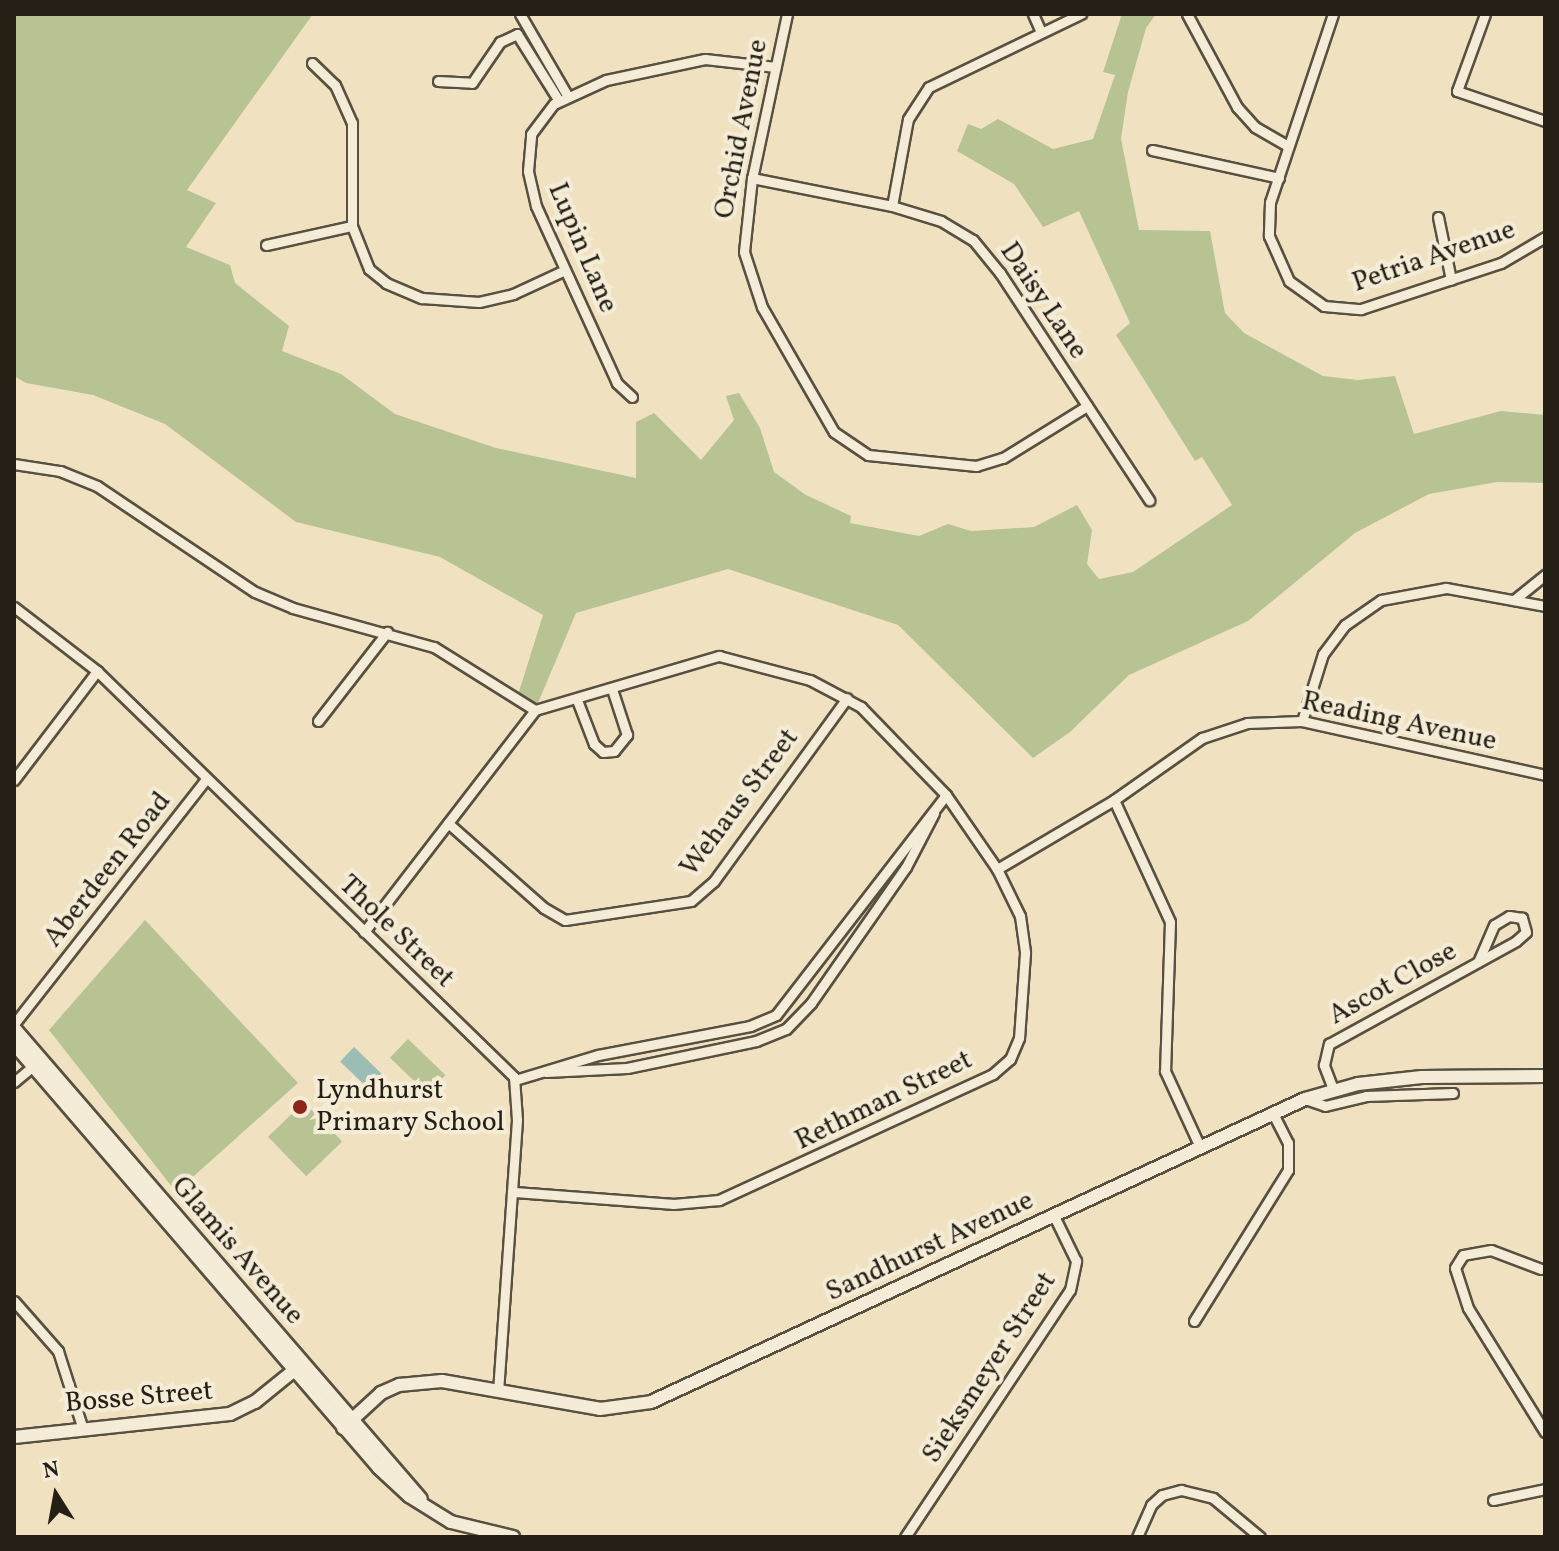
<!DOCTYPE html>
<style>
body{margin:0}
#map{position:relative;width:1559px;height:1551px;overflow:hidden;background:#f0e2c1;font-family:Vollkorn,serif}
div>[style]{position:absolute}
.green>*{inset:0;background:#b8c394;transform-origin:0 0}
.water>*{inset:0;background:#9abeb3;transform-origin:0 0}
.roads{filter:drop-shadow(2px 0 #585040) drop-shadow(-2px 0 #585040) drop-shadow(0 2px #585040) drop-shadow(0 -2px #585040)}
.street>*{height:9px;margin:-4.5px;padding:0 4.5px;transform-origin:4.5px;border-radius:4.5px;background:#f5ecd7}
.secondary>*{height:12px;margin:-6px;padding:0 6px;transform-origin:6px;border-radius:6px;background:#f5ecd7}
.dots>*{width:22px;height:22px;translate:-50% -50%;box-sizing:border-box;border:4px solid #f5ecd7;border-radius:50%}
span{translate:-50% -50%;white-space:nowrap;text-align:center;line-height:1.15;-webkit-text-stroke:8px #f5ecd7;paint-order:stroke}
.street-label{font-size:28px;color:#261f15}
.poi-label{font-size:28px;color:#261f15}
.left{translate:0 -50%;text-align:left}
.frame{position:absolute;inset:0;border:16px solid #261f15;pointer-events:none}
.north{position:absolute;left:16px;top:1455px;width:80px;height:80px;-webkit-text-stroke:6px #f5ecd7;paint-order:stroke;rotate:349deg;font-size:22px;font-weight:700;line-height:32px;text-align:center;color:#261f15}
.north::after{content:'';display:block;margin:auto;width:28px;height:36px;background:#261f15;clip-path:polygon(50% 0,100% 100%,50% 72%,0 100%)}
</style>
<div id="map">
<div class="green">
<i style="clip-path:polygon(14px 14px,313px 14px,187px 190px,216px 203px,186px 247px,230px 265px,235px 283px,289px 326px,282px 351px,341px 374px,395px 414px,496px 448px,636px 478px,636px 422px,654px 413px,701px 460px,734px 420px,726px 396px,739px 393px,760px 428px,774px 472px,806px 495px,851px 516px,850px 523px,919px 536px,948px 524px,971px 531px,1034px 527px,1077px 505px,1092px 530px,1087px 564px,1099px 579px,1133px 572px,1232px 505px,1202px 457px,1195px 461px,1116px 335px,1130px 323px,1079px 211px,1043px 227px,1014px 184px,957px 151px,968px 124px,981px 129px,998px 119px,1053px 149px,1093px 139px,1115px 75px,1103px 72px,1122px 14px,1156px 14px,1146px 28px,1128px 92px,1121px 139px,1139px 230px,1210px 231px,1225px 313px,1244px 333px,1323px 376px,1358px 380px,1395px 376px,1414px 434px,1501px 411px,1545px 415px,1545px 483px,1497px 482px,1429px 494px,1355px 533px,1248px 621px,1129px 675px,1070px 732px,1033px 758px,898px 625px,728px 569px,576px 613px,535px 710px,517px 698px,543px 615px,440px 557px,296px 522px,165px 424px,93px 395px,26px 383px,14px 376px)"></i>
<i style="clip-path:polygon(145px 920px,298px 1083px,176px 1192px,49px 1030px)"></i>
<i style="left:408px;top:1039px;width:52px;height:26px;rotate:44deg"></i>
<i style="left:304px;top:1102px;width:55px;height:50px;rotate:46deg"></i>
</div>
<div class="water">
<i style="left:354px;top:1047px;width:42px;height:20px;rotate:44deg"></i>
</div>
<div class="roads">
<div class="street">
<i style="left:520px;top:14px;width:94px;rotate:59.9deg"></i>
<i style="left:787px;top:14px;width:168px;rotate:102deg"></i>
<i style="left:752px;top:178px;width:74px;rotate:96.2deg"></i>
<i style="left:744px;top:252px;width:58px;rotate:71.9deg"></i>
<i style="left:762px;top:307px;width:144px;rotate:60.1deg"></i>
<i style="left:834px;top:432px;width:41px;rotate:34.1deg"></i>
<i style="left:868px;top:455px;width:109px;rotate:5.8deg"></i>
<i style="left:976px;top:466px;width:28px;rotate:-17deg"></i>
<i style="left:1003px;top:458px;width:99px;rotate:-31.8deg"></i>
<i style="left:1033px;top:14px;width:20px;rotate:66deg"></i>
<i style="left:1187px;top:14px;width:106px;rotate:61.7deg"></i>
<i style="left:1237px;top:107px;width:27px;rotate:48deg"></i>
<i style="left:1255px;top:127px;width:38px;rotate:30deg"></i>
<i style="left:1333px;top:14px;width:198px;rotate:108.5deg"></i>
<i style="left:1270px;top:202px;width:34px;rotate:92deg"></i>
<i style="left:1269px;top:236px;width:49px;rotate:66deg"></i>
<i style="left:1289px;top:281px;width:43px;rotate:35.5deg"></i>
<i style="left:1324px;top:306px;width:37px;rotate:5deg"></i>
<i style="left:1361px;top:309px;width:147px;rotate:-18.2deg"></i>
<i style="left:1501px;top:263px;width:51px;rotate:-30.6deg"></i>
<i style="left:1485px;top:14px;width:82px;rotate:110deg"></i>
<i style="left:1457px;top:91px;width:93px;rotate:18.8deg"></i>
<i style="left:312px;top:63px;width:32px;rotate:44deg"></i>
<i style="left:335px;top:85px;width:42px;rotate:65.9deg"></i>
<i style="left:352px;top:123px;width:103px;rotate:90deg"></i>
<i style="left:352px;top:226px;width:46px;rotate:68.4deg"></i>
<i style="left:369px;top:269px;width:22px;rotate:39deg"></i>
<i style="left:386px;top:283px;width:39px;rotate:23deg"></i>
<i style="left:422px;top:298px;width:57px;rotate:4deg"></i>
<i style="left:479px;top:302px;width:35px;rotate:-13deg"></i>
<i style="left:513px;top:294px;width:57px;rotate:-24.8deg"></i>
<i style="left:438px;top:81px;width:34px;rotate:3deg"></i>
<i style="left:472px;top:83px;width:50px;rotate:-55.7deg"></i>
<i style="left:500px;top:42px;width:19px;rotate:-25deg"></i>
<i style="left:517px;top:34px;width:79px;rotate:57.9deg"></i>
<i style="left:1152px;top:150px;width:130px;rotate:12.4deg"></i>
<i style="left:752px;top:178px;width:143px;rotate:11.3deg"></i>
<i style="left:892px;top:206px;width:51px;rotate:17deg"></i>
<i style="left:941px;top:221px;width:37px;rotate:31deg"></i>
<i style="left:973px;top:240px;width:43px;rotate:50.7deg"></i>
<i style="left:1000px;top:273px;width:272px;rotate:56.7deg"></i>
<i style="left:892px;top:206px;width:88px;rotate:-79.6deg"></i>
<i style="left:908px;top:119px;width:38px;rotate:-57deg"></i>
<i style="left:929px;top:87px;width:169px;rotate:-25.7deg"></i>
<i style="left:1438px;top:217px;width:64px;rotate:78.3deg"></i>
<i style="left:266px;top:245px;width:88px;rotate:-12.5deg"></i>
<i style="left:632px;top:397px;width:21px;rotate:-137deg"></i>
<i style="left:617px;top:383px;width:195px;rotate:-114.6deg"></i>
<i style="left:536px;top:206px;width:36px;rotate:-103deg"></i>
<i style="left:528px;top:171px;width:37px;rotate:-85deg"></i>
<i style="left:531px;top:134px;width:38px;rotate:-53deg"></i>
<i style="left:554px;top:104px;width:57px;rotate:-24.8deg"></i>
<i style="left:606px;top:80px;width:101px;rotate:-12deg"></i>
<i style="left:705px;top:59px;width:71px;rotate:6.4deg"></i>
<i style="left:14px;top:464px;width:47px;rotate:8.7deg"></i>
<i style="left:60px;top:471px;width:40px;rotate:22deg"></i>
<i style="left:97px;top:486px;width:190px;rotate:33.9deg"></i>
<i style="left:255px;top:592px;width:41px;rotate:22.8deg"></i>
<i style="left:293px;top:608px;width:146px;rotate:15.5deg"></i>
<i style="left:434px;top:647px;width:119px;rotate:32deg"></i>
<i style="left:1514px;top:600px;width:40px;rotate:-39deg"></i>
<i style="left:14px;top:607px;width:105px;rotate:37.6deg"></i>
<i style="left:97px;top:671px;width:582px;rotate:44.23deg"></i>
<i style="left:514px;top:1077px;width:43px;rotate:86deg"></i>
<i style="left:517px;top:1120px;width:271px;rotate:94deg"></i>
<i style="left:577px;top:700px;width:47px;rotate:68.9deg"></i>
<i style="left:594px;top:744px;width:12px;rotate:42deg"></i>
<i style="left:603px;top:752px;width:11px;rotate:-5deg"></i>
<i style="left:614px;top:751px;width:21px;rotate:-51deg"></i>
<i style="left:627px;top:735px;width:48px;rotate:-108.1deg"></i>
<i style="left:318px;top:721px;width:113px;rotate:-52.2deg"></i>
<i style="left:1302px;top:721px;width:70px;rotate:-72.6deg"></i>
<i style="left:1323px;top:654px;width:36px;rotate:-53deg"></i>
<i style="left:1345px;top:625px;width:44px;rotate:-34.8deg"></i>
<i style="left:1381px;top:600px;width:66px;rotate:-10.5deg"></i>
<i style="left:1446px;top:588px;width:101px;rotate:10.3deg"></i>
<i style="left:14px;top:780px;width:137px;rotate:-52.7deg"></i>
<i style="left:1114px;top:800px;width:134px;rotate:65.3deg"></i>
<i style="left:1170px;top:922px;width:149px;rotate:91.9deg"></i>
<i style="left:1165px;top:1071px;width:84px;rotate:65.3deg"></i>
<i style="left:448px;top:823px;width:128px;rotate:41.5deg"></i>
<i style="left:544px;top:908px;width:24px;rotate:30deg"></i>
<i style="left:565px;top:920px;width:127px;rotate:-8.6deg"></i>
<i style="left:691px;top:901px;width:30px;rotate:-41deg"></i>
<i style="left:714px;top:881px;width:226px;rotate:-54deg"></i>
<i style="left:997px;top:869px;width:136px;rotate:-30.5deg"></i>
<i style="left:1114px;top:800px;width:108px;rotate:-35.2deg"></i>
<i style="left:1202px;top:738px;width:47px;rotate:-18.4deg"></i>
<i style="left:1247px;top:723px;width:55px;rotate:-2.1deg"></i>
<i style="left:1302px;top:721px;width:249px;rotate:12.5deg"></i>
<i style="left:364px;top:932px;width:280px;rotate:-52.4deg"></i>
<i style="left:535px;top:710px;width:192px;rotate:-16.4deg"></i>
<i style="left:719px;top:656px;width:94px;rotate:14.8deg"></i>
<i style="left:810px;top:680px;width:58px;rotate:27.9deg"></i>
<i style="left:861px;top:707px;width:122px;rotate:46deg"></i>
<i style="left:946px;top:795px;width:90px;rotate:55.4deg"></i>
<i style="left:997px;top:869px;width:52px;rotate:63.9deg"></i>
<i style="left:1020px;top:916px;width:37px;rotate:82deg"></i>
<i style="left:1025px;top:953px;width:85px;rotate:94deg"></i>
<i style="left:1019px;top:1038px;width:23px;rotate:113deg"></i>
<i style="left:1010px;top:1059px;width:23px;rotate:139deg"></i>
<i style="left:993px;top:1074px;width:302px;rotate:155.3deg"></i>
<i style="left:719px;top:1200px;width:46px;rotate:175deg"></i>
<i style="left:673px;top:1204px;width:161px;rotate:-175.7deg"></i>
<i style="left:14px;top:1024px;width:311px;rotate:-51.9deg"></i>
<i style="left:546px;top:1072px;width:81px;rotate:-2.8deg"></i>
<i style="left:627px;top:1068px;width:132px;rotate:-11.8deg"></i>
<i style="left:756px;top:1041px;width:32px;rotate:-22deg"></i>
<i style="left:786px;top:1029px;width:36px;rotate:-46deg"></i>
<i style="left:811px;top:1003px;width:166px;rotate:-55.1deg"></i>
<i style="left:906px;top:867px;width:61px;rotate:-62.6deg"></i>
<i style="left:515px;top:1080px;width:87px;rotate:-16.8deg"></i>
<i style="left:598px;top:1055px;width:155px;rotate:-10.8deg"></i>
<i style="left:750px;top:1026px;width:28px;rotate:-23deg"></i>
<i style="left:776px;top:1015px;width:278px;rotate:-52.3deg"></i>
<i style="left:14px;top:1082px;width:30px;rotate:-40deg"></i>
<i style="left:1333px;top:1089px;width:26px;rotate:-111deg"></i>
<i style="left:1324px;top:1065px;width:22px;rotate:-77deg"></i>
<i style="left:1329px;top:1044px;width:213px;rotate:-28.8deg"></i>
<i style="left:1516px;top:941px;width:13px;rotate:-42deg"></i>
<i style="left:1526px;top:932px;width:15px;rotate:-106deg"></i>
<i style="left:1522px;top:918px;width:13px;rotate:-171deg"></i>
<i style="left:1509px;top:916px;width:17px;rotate:149deg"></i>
<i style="left:1494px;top:925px;width:40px;rotate:113.4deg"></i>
<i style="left:1305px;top:1099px;width:21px;rotate:19deg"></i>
<i style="left:1325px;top:1106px;width:42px;rotate:-13.7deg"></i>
<i style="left:1366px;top:1096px;width:87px;rotate:-2deg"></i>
<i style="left:1541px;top:1269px;width:53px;rotate:-159.2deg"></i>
<i style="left:1491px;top:1250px;width:28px;rotate:170deg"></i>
<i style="left:1463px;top:1255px;width:15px;rotate:122deg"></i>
<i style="left:1455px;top:1268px;width:42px;rotate:72deg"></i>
<i style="left:1468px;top:1308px;width:146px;rotate:58.2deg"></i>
<i style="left:14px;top:1301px;width:67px;rotate:48.7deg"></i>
<i style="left:58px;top:1351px;width:79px;rotate:72.3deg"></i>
<i style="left:1194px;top:1321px;width:178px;rotate:-58.1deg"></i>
<i style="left:1288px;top:1170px;width:27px;rotate:-90deg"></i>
<i style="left:1288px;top:1143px;width:33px;rotate:-117deg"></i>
<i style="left:1493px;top:1500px;width:53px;rotate:-11.9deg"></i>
<i style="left:905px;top:1537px;width:297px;rotate:-56.3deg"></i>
<i style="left:1070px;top:1290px;width:30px;rotate:-78deg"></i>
<i style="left:1076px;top:1261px;width:50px;rotate:-116.1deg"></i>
<i style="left:1137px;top:1537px;width:35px;rotate:-66deg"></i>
<i style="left:1151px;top:1505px;width:15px;rotate:-42deg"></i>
<i style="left:1162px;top:1495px;width:20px;rotate:-15deg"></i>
<i style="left:1181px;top:1490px;width:33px;rotate:14deg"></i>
<i style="left:1213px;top:1498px;width:61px;rotate:39.7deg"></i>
</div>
<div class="secondary">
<i style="left:14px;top:1028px;width:622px;rotate:49.17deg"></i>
<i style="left:14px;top:1044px;width:559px;rotate:49.28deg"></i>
<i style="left:379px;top:1468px;width:41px;rotate:43deg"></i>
<i style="left:409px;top:1496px;width:49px;rotate:31.8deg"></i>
<i style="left:451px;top:1522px;width:64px;rotate:13.6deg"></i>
<i style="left:343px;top:1428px;width:52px;rotate:-42.6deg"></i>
<i style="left:381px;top:1393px;width:20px;rotate:-24deg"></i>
<i style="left:399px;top:1385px;width:43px;rotate:-5.3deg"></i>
<i style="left:442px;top:1381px;width:160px;rotate:10deg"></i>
<i style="left:600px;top:1409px;width:51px;rotate:-7.8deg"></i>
<i style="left:651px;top:1402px;width:721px;rotate:-24.86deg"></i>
<i style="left:1305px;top:1099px;width:55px;rotate:-15.8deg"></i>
<i style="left:1358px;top:1084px;width:64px;rotate:-6.2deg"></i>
<i style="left:1422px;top:1077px;width:123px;rotate:-0.5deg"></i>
<i style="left:14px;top:1437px;width:217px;rotate:-6.1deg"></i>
<i style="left:230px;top:1414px;width:28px;rotate:-26deg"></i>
<i style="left:255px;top:1402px;width:55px;rotate:-39.1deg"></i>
</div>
</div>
<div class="dots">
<i style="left:300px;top:1107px;background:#8f2418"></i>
</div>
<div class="street-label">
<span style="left:742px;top:129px;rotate:-79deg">Orchid Avenue</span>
<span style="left:582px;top:248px;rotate:67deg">Lupin Lane</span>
<span style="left:1434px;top:257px;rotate:-19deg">Petria Avenue</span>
<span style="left:1043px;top:301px;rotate:56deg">Daisy Lane</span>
<span style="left:1399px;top:722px;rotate:12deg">Reading Avenue</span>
<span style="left:740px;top:803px;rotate:-53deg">Wehaus Street</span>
<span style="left:108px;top:870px;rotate:-52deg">Aberdeen Road</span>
<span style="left:396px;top:932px;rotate:44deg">Thole Street</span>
<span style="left:1393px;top:984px;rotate:-29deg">Ascot Close</span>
<span style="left:884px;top:1101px;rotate:-26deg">Rethman Street</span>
<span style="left:930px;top:1247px;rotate:-25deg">Sandhurst Avenue</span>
<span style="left:237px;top:1251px;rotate:49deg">Glamis Avenue</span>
<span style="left:990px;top:1368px;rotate:-57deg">Sieksmeyer Street</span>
<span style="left:139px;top:1398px;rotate:-5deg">Bosse Street</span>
</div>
<div class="poi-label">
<span class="left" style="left:316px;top:1107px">Lyndhurst<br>Primary School</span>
</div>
<div class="frame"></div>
<div class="north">N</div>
</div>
